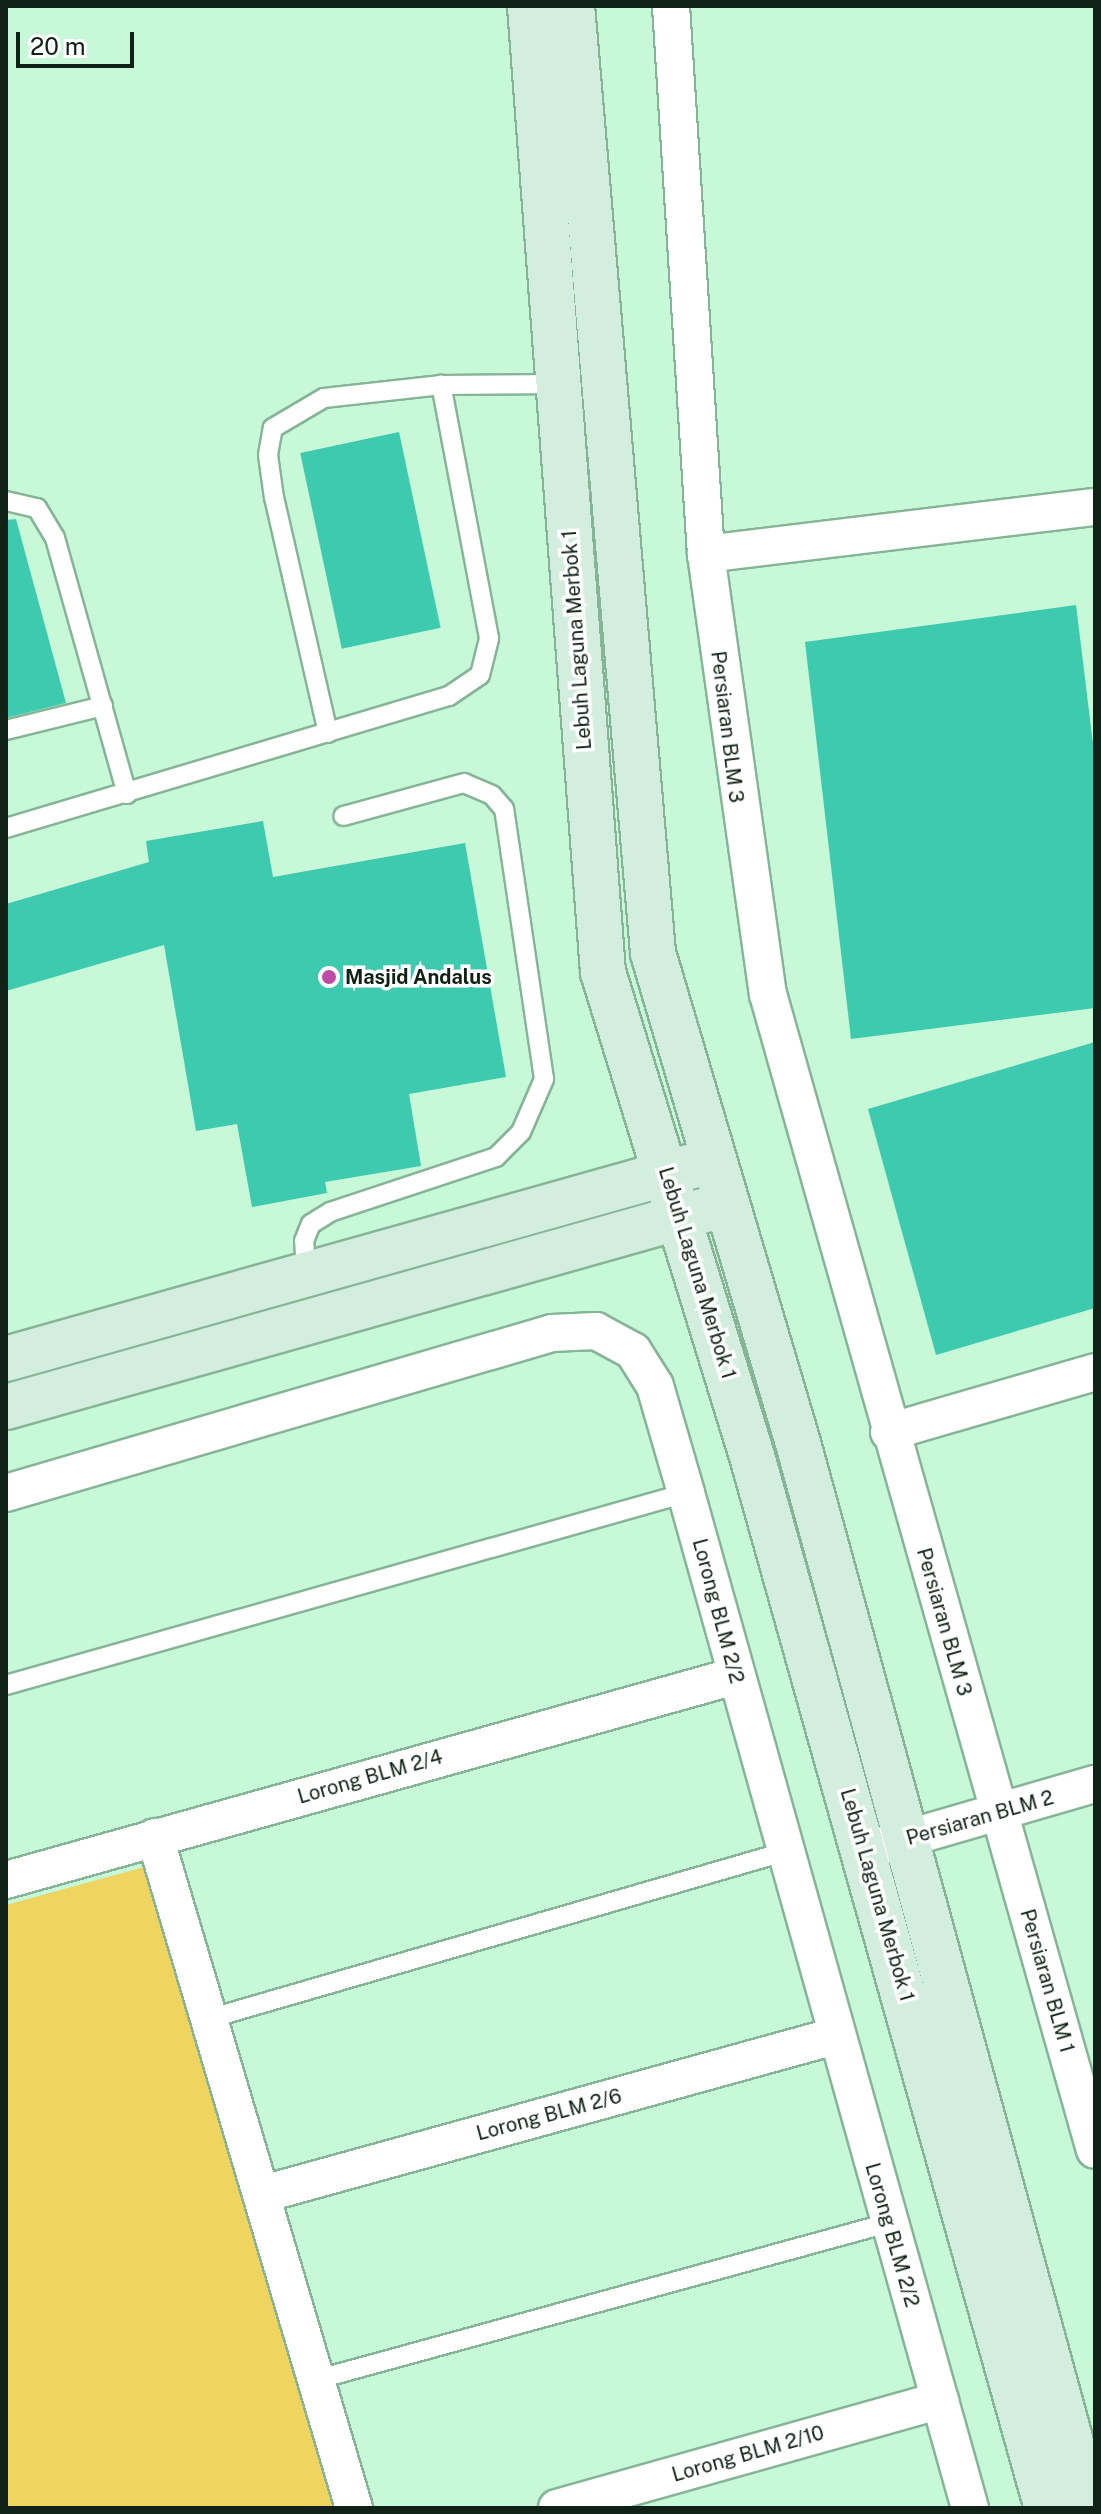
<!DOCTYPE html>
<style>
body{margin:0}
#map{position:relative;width:1101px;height:2514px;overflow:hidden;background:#c7f8d8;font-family:"Public Sans",sans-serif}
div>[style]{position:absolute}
.green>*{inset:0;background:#efd45f}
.building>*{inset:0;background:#3ecaae;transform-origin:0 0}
.roads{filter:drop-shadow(2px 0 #86b497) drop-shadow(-2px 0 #86b497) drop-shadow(0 2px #86b497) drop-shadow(0 -2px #86b497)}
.lane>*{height:18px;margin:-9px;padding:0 9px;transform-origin:9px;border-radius:9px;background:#fff}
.street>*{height:36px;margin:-18px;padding:0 18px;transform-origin:18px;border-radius:18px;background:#fff}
.secondary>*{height:44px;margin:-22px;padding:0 22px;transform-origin:22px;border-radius:22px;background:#d3edde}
.dots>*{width:22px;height:22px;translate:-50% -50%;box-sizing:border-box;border:4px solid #fff;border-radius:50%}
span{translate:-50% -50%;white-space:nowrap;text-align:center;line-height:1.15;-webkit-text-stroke:7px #fff;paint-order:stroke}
.street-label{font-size:20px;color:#102217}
.poi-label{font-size:20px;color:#102217;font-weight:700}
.left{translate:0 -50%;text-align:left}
.frame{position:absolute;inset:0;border:8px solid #102217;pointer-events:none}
.scale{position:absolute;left:16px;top:32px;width:118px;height:36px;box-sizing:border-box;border:4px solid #102217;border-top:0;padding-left:10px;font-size:24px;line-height:28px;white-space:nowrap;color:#102217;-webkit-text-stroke:6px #fff;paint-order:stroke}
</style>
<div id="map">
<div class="green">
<i style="clip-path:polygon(148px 1866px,335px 2508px,6px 2508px,6px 1905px)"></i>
</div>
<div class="building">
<i style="left:399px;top:432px;width:200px;height:101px;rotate:78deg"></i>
<i style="clip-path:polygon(16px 519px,66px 703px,6px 718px,6px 520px)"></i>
<i style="clip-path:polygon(1076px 605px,1095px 760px,1095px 1008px,851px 1039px,805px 642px)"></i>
<i style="clip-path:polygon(263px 821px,273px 877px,465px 843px,506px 1077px,409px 1094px,421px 1166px,325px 1182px,327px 1193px,252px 1207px,237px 1124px,196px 1131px,164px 945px,6px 991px,6px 904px,149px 862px,146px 841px)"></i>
<i style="clip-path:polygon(1095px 1042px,1095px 1308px,936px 1355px,868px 1109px)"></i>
</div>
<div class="roads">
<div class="lane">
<i style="left:6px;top:501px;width:32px;rotate:13deg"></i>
<i style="left:37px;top:508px;width:35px;rotate:59deg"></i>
<i style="left:55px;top:538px;width:266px;rotate:74.3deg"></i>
<i style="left:6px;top:730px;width:100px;rotate:-13.9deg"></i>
<i style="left:328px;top:733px;width:241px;rotate:-102.9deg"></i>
<i style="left:274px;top:498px;width:43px;rotate:-97.9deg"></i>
<i style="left:268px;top:455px;width:27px;rotate:-80deg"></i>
<i style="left:273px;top:428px;width:59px;rotate:-30.5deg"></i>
<i style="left:324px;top:398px;width:118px;rotate:-6.3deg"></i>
<i style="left:441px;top:385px;width:117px;rotate:-0.5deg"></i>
<i style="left:6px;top:828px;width:462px;rotate:-16.6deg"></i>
<i style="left:449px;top:696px;width:37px;rotate:-34deg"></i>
<i style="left:480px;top:675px;width:38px;rotate:-76deg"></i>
<i style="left:489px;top:638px;width:258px;rotate:-100.7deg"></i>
<i style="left:306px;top:1275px;width:34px;rotate:-93deg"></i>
<i style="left:304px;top:1241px;width:18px;rotate:-68deg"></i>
<i style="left:311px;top:1224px;width:22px;rotate:-32deg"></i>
<i style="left:330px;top:1212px;width:175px;rotate:-18.3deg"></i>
<i style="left:496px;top:1157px;width:35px;rotate:-45deg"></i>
<i style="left:521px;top:1132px;width:58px;rotate:-66.5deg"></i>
<i style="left:544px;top:1079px;width:273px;rotate:-98.4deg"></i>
<i style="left:504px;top:809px;width:18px;rotate:-131deg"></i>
<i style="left:492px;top:795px;width:30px;rotate:-157deg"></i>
<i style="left:464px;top:783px;width:125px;rotate:164.7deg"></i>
<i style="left:6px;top:1685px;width:707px;rotate:-15.77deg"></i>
<i style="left:208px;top:2019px;width:600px;rotate:-16.17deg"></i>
<i style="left:315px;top:2380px;width:594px;rotate:-15.32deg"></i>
</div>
<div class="street">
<i style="left:671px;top:6px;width:549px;rotate:86.35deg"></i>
<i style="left:706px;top:554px;width:444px;rotate:82deg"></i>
<i style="left:768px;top:994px;width:1201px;rotate:74.21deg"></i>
<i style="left:706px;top:554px;width:392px;rotate:-6.9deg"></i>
<i style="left:889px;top:1432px;width:215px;rotate:-16.2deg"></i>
<i style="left:6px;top:1493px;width:569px;rotate:-16.33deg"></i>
<i style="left:552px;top:1333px;width:44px;rotate:-2.6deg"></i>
<i style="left:596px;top:1331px;width:42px;rotate:28.4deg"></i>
<i style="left:633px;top:1351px;width:41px;rotate:57.8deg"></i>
<i style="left:655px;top:1386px;width:111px;rotate:73.8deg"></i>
<i style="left:686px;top:1493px;width:1054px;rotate:74.37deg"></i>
<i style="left:155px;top:1837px;width:700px;rotate:73.48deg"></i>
<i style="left:881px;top:1846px;width:223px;rotate:-16.2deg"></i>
<i style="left:6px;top:1880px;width:757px;rotate:-15.63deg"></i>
<i style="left:263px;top:2194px;width:593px;rotate:-15.44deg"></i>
<i style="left:557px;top:2508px;width:398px;rotate:-15.7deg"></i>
</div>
<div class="secondary">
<i style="left:530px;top:6px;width:969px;rotate:85.68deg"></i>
<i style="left:603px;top:972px;width:506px;rotate:72.89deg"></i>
<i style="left:752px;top:1456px;width:1093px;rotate:74.34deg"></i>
<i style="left:572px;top:6px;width:950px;rotate:85.11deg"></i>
<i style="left:653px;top:953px;width:511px;rotate:73.52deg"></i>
<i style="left:798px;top:1443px;width:1104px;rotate:74.72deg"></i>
<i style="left:6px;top:1359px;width:717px;rotate:-15.7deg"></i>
<i style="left:6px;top:1407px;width:730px;rotate:-15.73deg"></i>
</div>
</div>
<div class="dots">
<i style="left:329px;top:977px;background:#be4ca7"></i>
</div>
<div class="street-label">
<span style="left:577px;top:640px;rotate:-94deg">Lebuh Laguna Merbok 1</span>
<span style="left:727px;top:727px;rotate:83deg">Persiaran BLM 3</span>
<span style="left:697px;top:1273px;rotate:73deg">Lebuh Laguna Merbok 1</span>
<span style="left:718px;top:1611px;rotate:75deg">Lorong BLM 2/2</span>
<span style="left:944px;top:1622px;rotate:74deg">Persiaran BLM 3</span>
<span style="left:370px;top:1777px;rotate:-16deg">Lorong BLM 2/4</span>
<span style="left:980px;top:1818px;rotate:-16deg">Persiaran BLM 2</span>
<span style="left:877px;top:1895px;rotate:74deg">Lebuh Laguna Merbok 1</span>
<span style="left:1047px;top:1981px;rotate:74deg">Persiaran BLM 1</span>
<span style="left:549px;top:2115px;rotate:-15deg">Lorong BLM 2/6</span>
<span style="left:892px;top:2235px;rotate:74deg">Lorong BLM 2/2</span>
<span style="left:748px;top:2454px;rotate:-16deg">Lorong BLM 2/10</span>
</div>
<div class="poi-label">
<span class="left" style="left:345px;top:977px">Masjid Andalus</span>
</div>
<div class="frame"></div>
<div class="scale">20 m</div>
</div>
